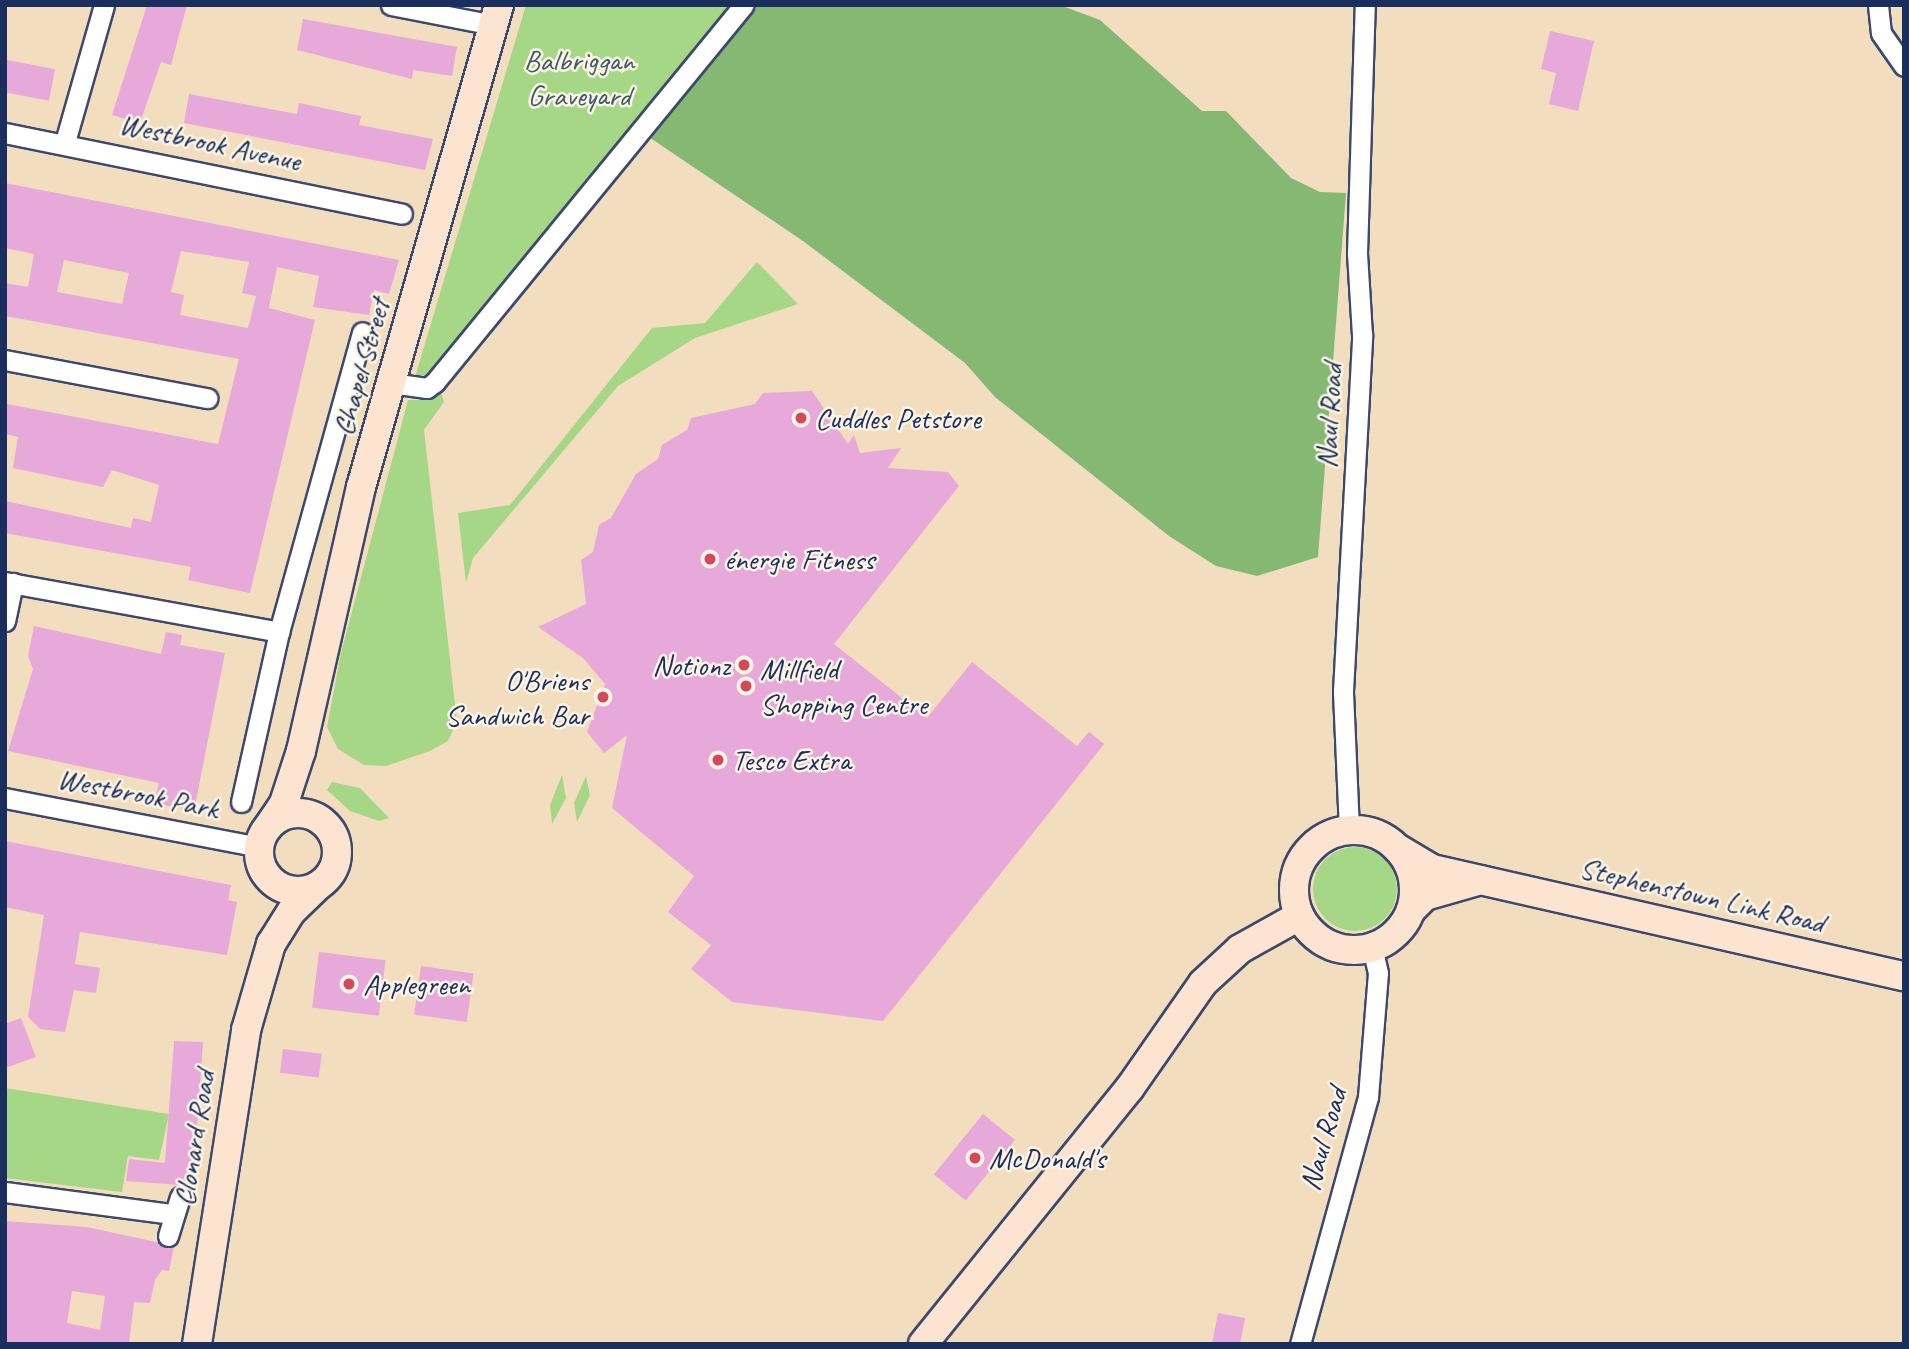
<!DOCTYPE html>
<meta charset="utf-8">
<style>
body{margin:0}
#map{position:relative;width:1909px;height:1349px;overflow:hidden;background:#f3ddbf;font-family:Caveat,sans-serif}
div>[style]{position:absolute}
.green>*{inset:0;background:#a6d786}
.round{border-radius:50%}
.forest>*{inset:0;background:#84b873}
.building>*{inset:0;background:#e7a8da;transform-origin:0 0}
.roads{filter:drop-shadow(2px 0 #3b496d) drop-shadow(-2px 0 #3b496d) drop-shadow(0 2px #3b496d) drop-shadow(0 -2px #3b496d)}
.street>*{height:19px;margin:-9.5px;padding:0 9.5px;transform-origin:9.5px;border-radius:9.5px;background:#fff}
.secondary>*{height:28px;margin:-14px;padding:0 14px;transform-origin:14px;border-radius:14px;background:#fde4d0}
.secondary>.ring{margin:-14px;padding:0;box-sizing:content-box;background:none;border:28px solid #fde4d0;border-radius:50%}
.dots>*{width:19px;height:19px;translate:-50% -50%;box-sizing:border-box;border:4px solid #fcf5e5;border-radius:50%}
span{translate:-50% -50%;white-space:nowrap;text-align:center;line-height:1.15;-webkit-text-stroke:5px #fcf5e5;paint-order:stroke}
.park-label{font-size:30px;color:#3e5968}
.street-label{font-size:30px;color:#1b2f5e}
.poi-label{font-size:30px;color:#1b2f5e}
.left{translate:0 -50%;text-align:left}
.right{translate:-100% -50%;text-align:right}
.frame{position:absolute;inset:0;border:7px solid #1b2f5e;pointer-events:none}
</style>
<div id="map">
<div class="green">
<i style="clip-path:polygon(526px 5px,736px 5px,433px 373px,415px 377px)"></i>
<i style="clip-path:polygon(757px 262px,798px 304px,695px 338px,618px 386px,473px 558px,466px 583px,458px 513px,510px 505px,652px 328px,705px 323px)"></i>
<i style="clip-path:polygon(440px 389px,444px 402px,424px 430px,457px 722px,448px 741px,430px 751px,386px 766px,364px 765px,338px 749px,327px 727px,341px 653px,408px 400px,425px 400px)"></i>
<i style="clip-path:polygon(562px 775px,566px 798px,552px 824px,550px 805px)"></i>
<i style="clip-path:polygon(586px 776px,590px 795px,577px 822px,574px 803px)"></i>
<i style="clip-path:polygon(332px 782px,360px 788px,389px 818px,379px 821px,350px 811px,327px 790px)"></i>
<i class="round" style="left:1313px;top:847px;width:84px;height:84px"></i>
<i style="clip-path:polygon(5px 1088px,169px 1114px,159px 1160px,128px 1156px,122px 1192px,5px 1178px)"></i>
</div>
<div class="forest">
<i style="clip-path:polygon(756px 5px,1060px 5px,1100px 20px,1202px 111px,1226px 111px,1291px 178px,1320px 192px,1346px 193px,1318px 557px,1257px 576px,1216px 566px,1169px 536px,995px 397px,965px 363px,803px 241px,646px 135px)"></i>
</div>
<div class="building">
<i style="clip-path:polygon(147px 5px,187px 5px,171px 65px,161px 62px,140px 123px,112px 115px)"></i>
<i style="clip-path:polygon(303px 19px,457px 47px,452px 76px,413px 70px,412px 79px,297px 50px)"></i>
<i style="clip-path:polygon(1550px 31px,1594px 41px,1578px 111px,1549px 104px,1556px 73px,1541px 69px)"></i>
<i style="left:7px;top:60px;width:49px;height:32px;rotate:11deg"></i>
<i style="clip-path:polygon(189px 94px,297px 114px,299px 103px,361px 116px,359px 125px,433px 139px,425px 170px,184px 123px)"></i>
<i style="clip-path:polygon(evenodd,5px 183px,399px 260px,389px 294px,374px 290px,369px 315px,313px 307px,319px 276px,277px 267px,269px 308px,315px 320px,250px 593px,188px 580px,191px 567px,5px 533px,5px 501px,131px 528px,133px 518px,151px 522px,159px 485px,112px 470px,103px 487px,13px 468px,18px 437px,5px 434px,7px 404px,218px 444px,239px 359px,5px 316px,5px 283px,28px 287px,34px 254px,5px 248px,5px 183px,181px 251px,249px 262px,242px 293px,256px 296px,248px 328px,180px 315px,184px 295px,171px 292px,181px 251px,5px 183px,64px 260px,129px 273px,122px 304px,57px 292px,64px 260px)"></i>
<i style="clip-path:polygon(812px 391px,848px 444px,854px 435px,860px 453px,901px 448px,888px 468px,948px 472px,959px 486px,834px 644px,927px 718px,972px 662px,1077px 746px,1089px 732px,1104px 744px,883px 1021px,732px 1002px,691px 969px,711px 945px,668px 912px,694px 876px,612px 808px,627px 735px,604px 753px,587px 732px,605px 684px,583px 658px,538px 627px,586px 604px,581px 560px,593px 552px,599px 525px,611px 518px,636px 474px,658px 459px,662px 445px,687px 430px,691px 418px,755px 404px,763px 393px)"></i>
<i style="clip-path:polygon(34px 626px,161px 654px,166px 632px,182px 635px,180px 645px,225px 653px,194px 811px,154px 803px,159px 783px,8px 751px,33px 669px,28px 656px)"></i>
<i style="clip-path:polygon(5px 841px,231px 885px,228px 900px,237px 902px,227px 955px,80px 932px,75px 964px,100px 968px,96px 993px,74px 990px,65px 1032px,40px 1029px,28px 1017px,44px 915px,5px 907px)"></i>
<i style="left:319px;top:952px;width:67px;height:56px;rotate:7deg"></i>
<i style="left:421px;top:966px;width:53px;height:49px;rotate:8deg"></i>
<i style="clip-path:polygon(21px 1018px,36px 1057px,5px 1068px,5px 1024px)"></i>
<i style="clip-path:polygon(174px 1041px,203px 1042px,193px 1186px,126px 1181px,129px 1159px,165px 1163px)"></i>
<i style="left:283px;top:1049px;width:39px;height:24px;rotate:7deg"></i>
<i style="left:983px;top:1114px;width:41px;height:78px;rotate:39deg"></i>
<i style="clip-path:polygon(evenodd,5px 1221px,87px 1227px,174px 1246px,169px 1271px,162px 1270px,155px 1280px,150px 1303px,134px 1302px,129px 1344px,5px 1342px,5px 1221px,72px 1291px,105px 1296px,100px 1330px,67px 1323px,72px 1291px)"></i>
<i style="clip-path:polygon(1218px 1313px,1245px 1318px,1240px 1344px,1212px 1344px)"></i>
</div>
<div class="roads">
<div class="street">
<i style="left:391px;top:5px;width:105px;rotate:11deg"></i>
<i style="left:1878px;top:5px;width:28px;rotate:84deg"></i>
<i style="left:1881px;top:33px;width:40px;rotate:55.1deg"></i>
<i style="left:5px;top:133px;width:405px;rotate:11.5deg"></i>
<i style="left:65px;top:142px;width:142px;rotate:-74.1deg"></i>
<i style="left:5px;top:360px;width:206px;rotate:10.7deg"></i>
<i style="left:391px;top:383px;width:36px;rotate:8deg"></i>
<i style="left:427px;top:388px;width:10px;rotate:-37deg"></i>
<i style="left:435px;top:382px;width:487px;rotate:-50.7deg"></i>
<i style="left:5px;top:582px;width:279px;rotate:10.3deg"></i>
<i style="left:5px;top:621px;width:39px;rotate:-78deg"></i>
<i style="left:5px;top:798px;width:259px;rotate:10.9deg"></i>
<i style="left:241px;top:802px;width:174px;rotate:-77.4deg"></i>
<i style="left:279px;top:632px;width:311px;rotate:-74.5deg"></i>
<i style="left:1349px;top:830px;width:139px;rotate:-92.5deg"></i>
<i style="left:1343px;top:691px;width:357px;rotate:-86.9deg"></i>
<i style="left:1362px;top:335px;width:82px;rotate:-93.5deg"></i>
<i style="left:1357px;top:253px;width:248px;rotate:-88.2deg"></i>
<i style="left:5px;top:1192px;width:167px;rotate:7.5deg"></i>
<i style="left:168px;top:1236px;width:41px;rotate:-72.9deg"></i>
<i style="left:1300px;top:1344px;width:256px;rotate:-74.6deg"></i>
<i style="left:1368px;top:1097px;width:124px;rotate:-85.4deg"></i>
<i style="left:1378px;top:973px;width:26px;rotate:-103deg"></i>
</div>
<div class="secondary">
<i class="ring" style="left:259px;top:813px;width:50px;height:50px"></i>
<i style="left:268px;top:827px;width:29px;rotate:-56deg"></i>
<i style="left:284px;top:803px;width:55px;rotate:-71.9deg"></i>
<i style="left:301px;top:751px;width:271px;rotate:-77.2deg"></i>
<i style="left:361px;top:487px;width:501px;rotate:-74.02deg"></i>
<i class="ring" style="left:1294px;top:830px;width:92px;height:92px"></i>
<i style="left:1397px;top:848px;width:41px;rotate:31deg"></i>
<i style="left:1432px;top:869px;width:484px;rotate:12.8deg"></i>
<i style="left:1411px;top:910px;width:20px;rotate:-45deg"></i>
<i style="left:1425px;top:896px;width:58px;rotate:-15.9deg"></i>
<i style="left:197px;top:1344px;width:318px;rotate:-81.1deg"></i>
<i style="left:246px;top:1030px;width:90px;rotate:-73.8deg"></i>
<i style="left:271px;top:944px;width:39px;rotate:-58deg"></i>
<i style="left:292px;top:911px;width:37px;rotate:-44deg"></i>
<i style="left:923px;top:1344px;width:328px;rotate:-51.1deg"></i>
<i style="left:1129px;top:1089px;width:129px;rotate:-55.1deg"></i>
<i style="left:1203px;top:983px;width:50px;rotate:-42.6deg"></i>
<i style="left:1240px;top:949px;width:68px;rotate:-29.2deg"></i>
</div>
</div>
<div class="dots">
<i style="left:801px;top:418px;background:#d1495b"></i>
<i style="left:710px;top:559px;background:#d1495b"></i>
<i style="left:744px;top:665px;background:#d1495b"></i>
<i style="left:746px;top:686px;background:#d1495b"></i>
<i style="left:603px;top:697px;background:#d1495b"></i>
<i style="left:718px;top:760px;background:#d1495b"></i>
<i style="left:349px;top:984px;background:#d1495b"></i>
<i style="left:975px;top:1158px;background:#d1495b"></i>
</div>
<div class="park-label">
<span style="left:579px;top:77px">Balbriggan<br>Graveyard</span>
</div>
<div class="street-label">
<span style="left:210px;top:142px;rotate:12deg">Westbrook Avenue</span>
<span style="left:361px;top:367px;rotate:-74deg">Chapel Street</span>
<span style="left:1329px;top:416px;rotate:-87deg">Naul Road</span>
<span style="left:138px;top:793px;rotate:11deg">Westbrook Park</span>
<span style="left:1702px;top:895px;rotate:13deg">Stephenstown Link Road</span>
<span style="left:194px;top:1138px;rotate:-81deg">Clonard Road</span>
<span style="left:1323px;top:1139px;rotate:-74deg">Naul Road</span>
</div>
<div class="poi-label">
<span class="left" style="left:815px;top:418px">Cuddles Petstore</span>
<span class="left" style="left:724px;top:559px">énergie Fitness</span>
<span class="right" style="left:730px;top:665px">Notionz</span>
<span class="left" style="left:760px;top:686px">Millfield<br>Shopping Centre</span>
<span class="right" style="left:589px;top:697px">O'Briens<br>Sandwich Bar</span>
<span class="left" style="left:732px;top:760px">Tesco Extra</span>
<span class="left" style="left:363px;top:984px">Applegreen</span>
<span class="left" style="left:989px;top:1158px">McDonald's</span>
</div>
<div class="frame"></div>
</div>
